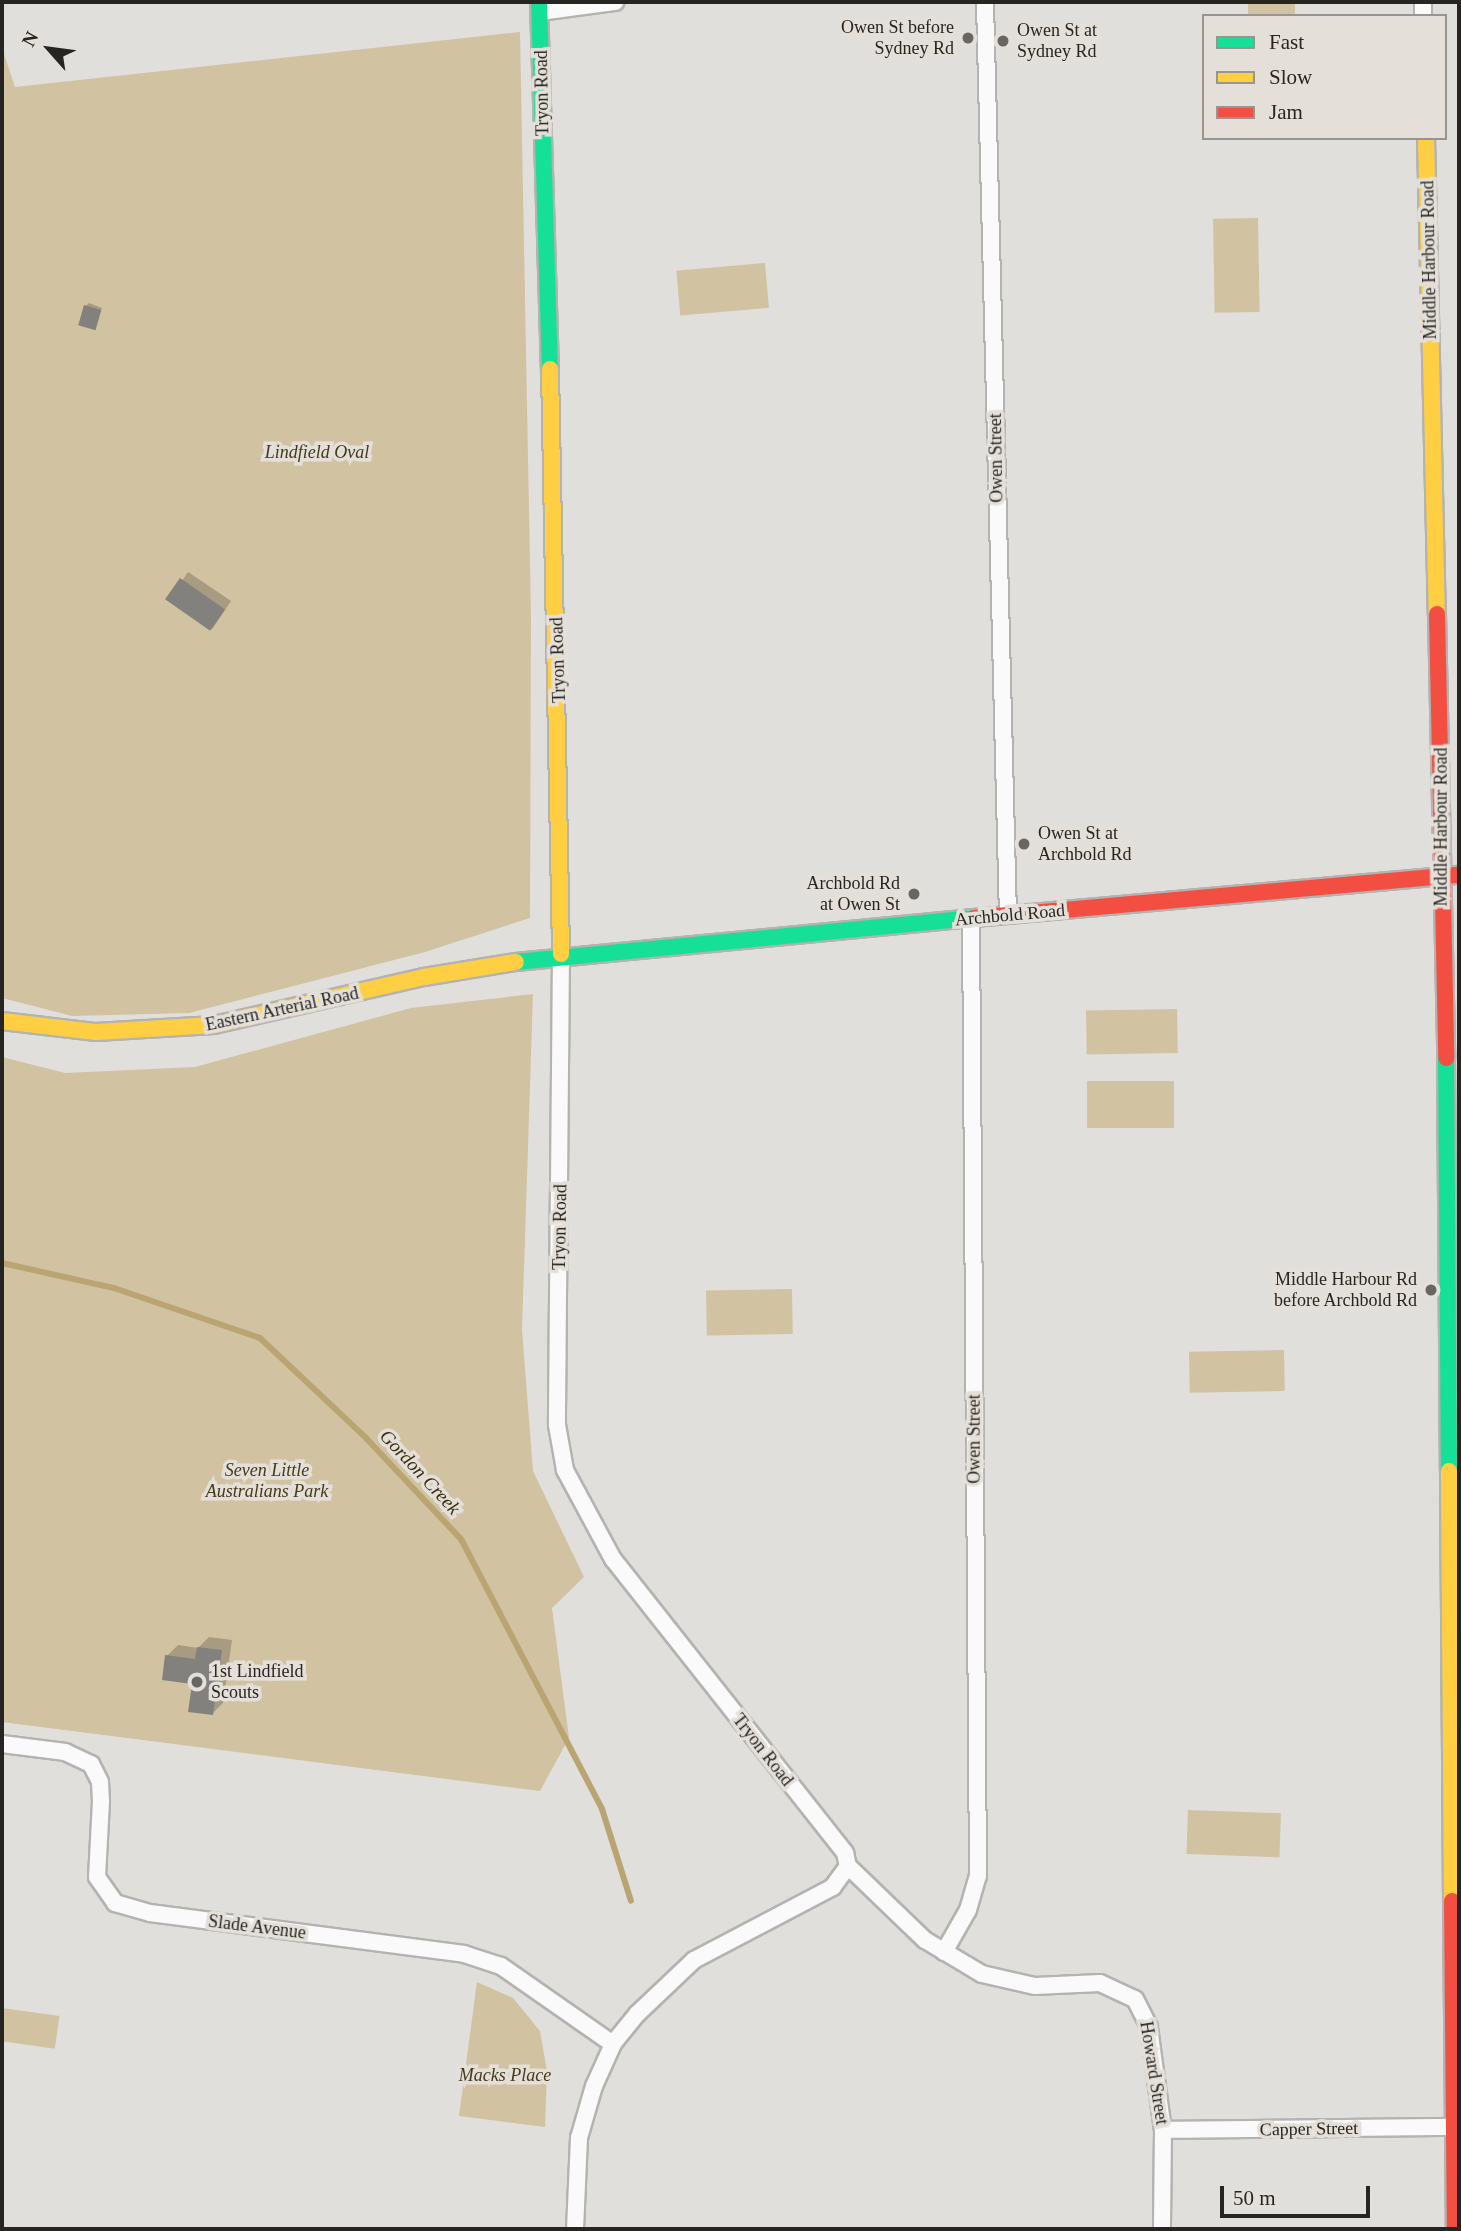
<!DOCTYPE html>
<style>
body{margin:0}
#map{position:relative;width:1461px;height:2231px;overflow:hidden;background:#e1dfdc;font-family:Georgia,serif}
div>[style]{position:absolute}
.green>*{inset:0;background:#d1c2a2;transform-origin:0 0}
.shadow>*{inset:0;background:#0003;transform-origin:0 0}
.stream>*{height:6px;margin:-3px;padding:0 3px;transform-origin:3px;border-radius:3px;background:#b9a472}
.building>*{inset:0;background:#82817e;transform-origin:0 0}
.roads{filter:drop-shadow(2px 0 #b4b3b1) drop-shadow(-2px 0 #b4b3b1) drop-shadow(0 2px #b4b3b1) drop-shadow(0 -2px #b4b3b1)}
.street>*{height:16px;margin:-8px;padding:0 8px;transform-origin:8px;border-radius:8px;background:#fafafa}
.fast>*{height:16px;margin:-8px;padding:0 8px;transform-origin:8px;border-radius:8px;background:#16e098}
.slow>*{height:16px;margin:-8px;padding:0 8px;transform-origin:8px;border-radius:8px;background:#ffcf43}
.jam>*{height:16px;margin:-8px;padding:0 8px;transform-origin:8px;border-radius:8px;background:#f24e42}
.dots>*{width:19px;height:19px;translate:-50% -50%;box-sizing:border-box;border:4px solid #e4e0d9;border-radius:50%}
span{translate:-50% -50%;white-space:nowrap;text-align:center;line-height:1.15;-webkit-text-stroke:7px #e4e0d9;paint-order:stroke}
.poi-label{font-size:18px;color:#272522}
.right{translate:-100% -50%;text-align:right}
.left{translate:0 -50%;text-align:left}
.street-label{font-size:18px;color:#272522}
.park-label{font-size:18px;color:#46391a;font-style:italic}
.water-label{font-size:19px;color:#3a2d0e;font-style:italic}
.frame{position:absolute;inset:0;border:4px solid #272522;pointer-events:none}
.legend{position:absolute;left:1202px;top:14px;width:245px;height:126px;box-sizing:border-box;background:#e4e0d9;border:2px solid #989590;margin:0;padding:9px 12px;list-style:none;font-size:21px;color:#272522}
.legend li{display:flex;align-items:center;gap:14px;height:35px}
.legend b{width:35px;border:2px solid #989590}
.north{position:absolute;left:14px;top:14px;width:70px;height:70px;-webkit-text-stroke:5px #e4e0d9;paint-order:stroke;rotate:298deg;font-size:19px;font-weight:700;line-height:28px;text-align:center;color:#272522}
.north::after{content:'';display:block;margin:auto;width:24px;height:32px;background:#272522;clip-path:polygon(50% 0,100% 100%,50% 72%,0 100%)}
.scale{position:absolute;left:1220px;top:2186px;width:150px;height:32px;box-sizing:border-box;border:4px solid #272522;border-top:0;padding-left:9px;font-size:21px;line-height:24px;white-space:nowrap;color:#272522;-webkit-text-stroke:5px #e4e0d9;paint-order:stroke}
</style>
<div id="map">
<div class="green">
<i style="left:1248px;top:2px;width:47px;height:14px"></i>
<i style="clip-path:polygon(520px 32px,531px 616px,530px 918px,425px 952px,189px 1013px,72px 1016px,2px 998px,2px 48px,15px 87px)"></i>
<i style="left:1258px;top:218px;width:94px;height:45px;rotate:89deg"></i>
<i style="left:765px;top:263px;width:45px;height:89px;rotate:85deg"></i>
<i style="clip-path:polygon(533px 994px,522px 1330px,533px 1471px,584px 1577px,552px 1608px,569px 1738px,540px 1791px,2px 1722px,2px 1057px,65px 1073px,195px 1067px,411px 1008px)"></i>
<i style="left:1177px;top:1009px;width:44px;height:91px;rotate:89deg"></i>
<i style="left:1087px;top:1081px;width:87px;height:47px"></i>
<i style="left:792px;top:1289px;width:45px;height:86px;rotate:89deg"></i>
<i style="left:1284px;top:1350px;width:41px;height:95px;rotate:89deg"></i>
<i style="left:1188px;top:1810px;width:93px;height:44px;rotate:2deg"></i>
<i style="clip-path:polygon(477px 1982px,513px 1998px,540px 2031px,547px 2071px,545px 2127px,459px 2116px)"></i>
<i style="left:2px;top:2008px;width:58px;height:33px;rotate:8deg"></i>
</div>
<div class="shadow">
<i style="clip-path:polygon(89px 303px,102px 308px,93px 328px,86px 306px)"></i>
<i style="left:188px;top:572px;width:52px;height:34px;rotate:34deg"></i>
<i style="clip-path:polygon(209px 1637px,232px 1640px,223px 1703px,213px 1713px,194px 1683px,167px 1656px,178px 1645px,198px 1648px)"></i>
</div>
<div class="stream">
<i style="left:2px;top:1263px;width:115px;rotate:12.6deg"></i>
<i style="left:114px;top:1288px;width:154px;rotate:18.9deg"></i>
<i style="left:260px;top:1338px;width:146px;rotate:43.3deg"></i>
<i style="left:366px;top:1438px;width:139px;rotate:46.8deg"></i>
<i style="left:461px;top:1539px;width:305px;rotate:62.4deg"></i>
<i style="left:602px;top:1809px;width:96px;rotate:72.5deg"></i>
</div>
<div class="building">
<i style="left:84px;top:305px;width:18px;height:21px;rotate:16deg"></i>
<i style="left:180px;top:578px;width:55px;height:26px;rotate:35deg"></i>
<i style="clip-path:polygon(197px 1647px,222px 1650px,213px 1715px,188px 1712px,192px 1684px,162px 1680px,165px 1655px,195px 1659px)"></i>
</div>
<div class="roads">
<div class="street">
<i style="left:985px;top:2px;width:913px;rotate:88.56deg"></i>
<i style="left:1423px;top:2px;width:14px;rotate:90deg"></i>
<i style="left:540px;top:12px;width:76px;rotate:-7.6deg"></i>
<i style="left:561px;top:954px;width:471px;rotate:90.5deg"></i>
<i style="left:557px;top:1425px;width:46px;rotate:79.9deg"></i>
<i style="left:565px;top:1470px;width:101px;rotate:61.7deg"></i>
<i style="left:613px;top:1559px;width:375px;rotate:51.7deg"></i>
<i style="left:845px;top:1853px;width:13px;rotate:77deg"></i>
<i style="left:848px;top:1866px;width:26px;rotate:126deg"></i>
<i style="left:833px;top:1887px;width:157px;rotate:152.3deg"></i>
<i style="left:694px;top:1960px;width:79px;rotate:136.5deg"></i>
<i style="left:637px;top:2014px;width:38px;rotate:129deg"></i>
<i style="left:613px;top:2044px;width:46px;rotate:114.3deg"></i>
<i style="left:594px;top:2086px;width:54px;rotate:106.1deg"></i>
<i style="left:579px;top:2138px;width:91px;rotate:92.5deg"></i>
<i style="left:2px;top:1744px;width:64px;rotate:7.2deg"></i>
<i style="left:65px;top:1752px;width:29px;rotate:25deg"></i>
<i style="left:91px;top:1764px;width:20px;rotate:63deg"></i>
<i style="left:100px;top:1782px;width:19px;rotate:87deg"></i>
<i style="left:101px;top:1801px;width:76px;rotate:93deg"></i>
<i style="left:97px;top:1877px;width:32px;rotate:55deg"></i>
<i style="left:115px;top:1903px;width:36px;rotate:16deg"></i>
<i style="left:150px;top:1913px;width:317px;rotate:7.4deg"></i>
<i style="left:464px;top:1954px;width:39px;rotate:18deg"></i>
<i style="left:501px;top:1966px;width:136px;rotate:34.9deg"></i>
<i style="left:848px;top:1866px;width:107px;rotate:43.9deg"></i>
<i style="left:925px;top:1940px;width:66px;rotate:30.8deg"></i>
<i style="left:982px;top:1974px;width:54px;rotate:12.8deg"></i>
<i style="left:1035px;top:1986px;width:65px;rotate:-2.6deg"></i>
<i style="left:1100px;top:1983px;width:38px;rotate:25deg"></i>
<i style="left:1135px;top:1999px;width:31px;rotate:63deg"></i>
<i style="left:1149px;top:2027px;width:104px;rotate:82.3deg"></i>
<i style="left:1163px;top:2130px;width:99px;rotate:90.6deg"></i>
<i style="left:944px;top:1952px;width:48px;rotate:-60.3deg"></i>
<i style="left:968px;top:1910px;width:35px;rotate:-74deg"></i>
<i style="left:978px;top:1876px;width:958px;rotate:-90.42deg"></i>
<i style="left:1163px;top:2130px;width:291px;rotate:-0.6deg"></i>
</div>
<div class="fast">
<i style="left:539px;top:2px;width:367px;rotate:88.3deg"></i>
<i style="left:516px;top:962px;width:460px;rotate:-5.5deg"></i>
<i style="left:1446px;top:1058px;width:413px;rotate:89.6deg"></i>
</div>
<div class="slow">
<i style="left:1426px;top:138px;width:476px;rotate:88.7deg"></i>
<i style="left:550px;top:369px;width:585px;rotate:88.92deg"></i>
<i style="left:2px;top:1021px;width:95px;rotate:6.7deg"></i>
<i style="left:96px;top:1032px;width:118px;rotate:-3.4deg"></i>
<i style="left:214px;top:1025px;width:215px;rotate:-12.9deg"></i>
<i style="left:424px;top:977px;width:93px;rotate:-9.3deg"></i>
<i style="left:1449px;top:1471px;width:430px;rotate:89.6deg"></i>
</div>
<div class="jam">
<i style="left:1437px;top:614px;width:444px;rotate:88.8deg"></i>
<i style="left:974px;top:918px;width:487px;rotate:-5.1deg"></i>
<i style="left:1452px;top:1901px;width:328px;rotate:89.5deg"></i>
</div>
</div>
<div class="dots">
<i style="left:968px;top:38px;background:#686663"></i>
<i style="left:1003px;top:41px;background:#686663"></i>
<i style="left:1024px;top:844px;background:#686663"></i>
<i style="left:914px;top:894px;background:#686663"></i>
<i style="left:1431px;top:1290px;background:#686663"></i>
<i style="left:197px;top:1682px;background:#686663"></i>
</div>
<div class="poi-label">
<span class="right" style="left:954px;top:38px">Owen St before<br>Sydney Rd</span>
<span class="left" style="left:1017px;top:41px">Owen St at<br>Sydney Rd</span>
<span class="left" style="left:1038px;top:844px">Owen St at<br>Archbold Rd</span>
<span class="right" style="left:900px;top:894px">Archbold Rd<br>at Owen St</span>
<span class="right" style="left:1417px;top:1290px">Middle Harbour Rd<br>before Archbold Rd</span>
<span class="left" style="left:211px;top:1682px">1st Lindfield<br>Scouts</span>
</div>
<div class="street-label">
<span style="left:542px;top:93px;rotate:-91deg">Tryon Road</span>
<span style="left:1429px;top:260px;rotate:-91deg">Middle Harbour Road</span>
<span style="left:996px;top:458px;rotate:-91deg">Owen Street</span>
<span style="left:558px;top:660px;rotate:-92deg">Tryon Road</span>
<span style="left:1441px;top:827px;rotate:-90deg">Middle Harbour Road</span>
<span style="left:1010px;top:915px;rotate:-5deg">Archbold Road</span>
<span style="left:282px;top:1009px;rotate:-12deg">Eastern Arterial Road</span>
<span style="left:560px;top:1227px;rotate:-89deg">Tryon Road</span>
<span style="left:974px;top:1439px;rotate:-90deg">Owen Street</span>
<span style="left:763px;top:1750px;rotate:52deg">Tryon Road</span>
<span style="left:257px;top:1927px;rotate:7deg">Slade Avenue</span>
<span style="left:1154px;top:2073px;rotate:81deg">Howard Street</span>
<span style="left:1309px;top:2129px;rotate:-1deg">Capper Street</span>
</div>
<div class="park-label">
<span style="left:317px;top:452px">Lindfield Oval</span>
<span style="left:267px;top:1481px">Seven Little<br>Australians Park</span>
<span style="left:505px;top:2075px">Macks Place</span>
</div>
<div class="water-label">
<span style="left:420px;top:1472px;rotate:47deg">Gordon Creek</span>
</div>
<div class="frame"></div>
<ul class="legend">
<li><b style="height:9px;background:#16e098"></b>Fast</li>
<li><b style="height:9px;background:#ffcf43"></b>Slow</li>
<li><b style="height:9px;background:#f24e42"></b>Jam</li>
</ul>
<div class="north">N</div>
<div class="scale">50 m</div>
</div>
